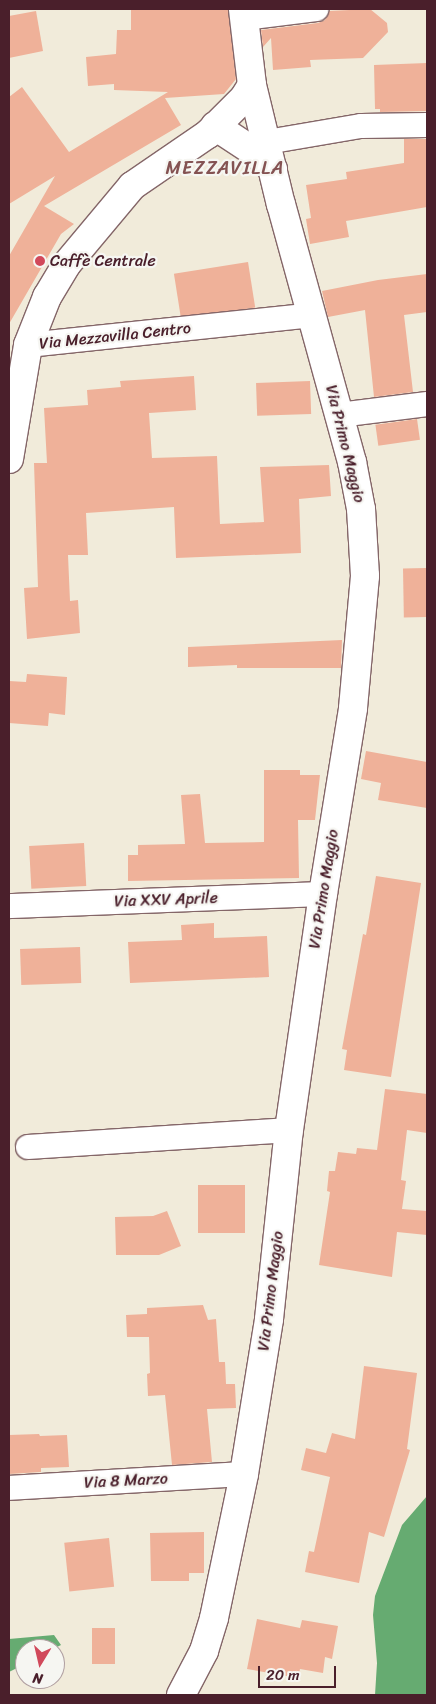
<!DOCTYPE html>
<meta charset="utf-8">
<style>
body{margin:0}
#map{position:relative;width:436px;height:1704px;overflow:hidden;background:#f1ebda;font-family:Sriracha,sans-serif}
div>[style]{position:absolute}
.forest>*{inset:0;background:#66ab71}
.building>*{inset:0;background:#efb199;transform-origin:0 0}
.roads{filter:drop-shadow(1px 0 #846668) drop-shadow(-1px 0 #846668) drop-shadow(0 1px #846668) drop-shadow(0 -1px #846668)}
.street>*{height:24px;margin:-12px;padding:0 12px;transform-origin:12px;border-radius:12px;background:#fff}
.secondary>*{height:28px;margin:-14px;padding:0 14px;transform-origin:14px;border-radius:14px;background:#fff}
.dots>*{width:14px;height:14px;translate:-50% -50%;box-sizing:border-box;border:2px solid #f6f6f2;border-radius:50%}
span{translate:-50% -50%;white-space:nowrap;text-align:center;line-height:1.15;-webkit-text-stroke:4.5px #f6f6f2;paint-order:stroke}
.poi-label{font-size:16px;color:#4a1f2b}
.left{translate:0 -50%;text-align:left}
.street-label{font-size:16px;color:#4a1f2b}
.quarter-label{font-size:19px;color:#845252;letter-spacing:1px}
.frame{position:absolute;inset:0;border:10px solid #4a1f2b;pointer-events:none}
.north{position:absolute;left:15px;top:1639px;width:50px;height:50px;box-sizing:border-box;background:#f6f6f2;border:1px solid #b1a0a2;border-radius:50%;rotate:189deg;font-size:14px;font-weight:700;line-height:20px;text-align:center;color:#4a1f2b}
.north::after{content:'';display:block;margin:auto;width:18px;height:22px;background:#d1495b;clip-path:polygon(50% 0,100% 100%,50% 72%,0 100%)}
.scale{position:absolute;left:258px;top:1666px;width:78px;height:22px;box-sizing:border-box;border:2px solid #4a1f2b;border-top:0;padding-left:6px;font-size:15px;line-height:18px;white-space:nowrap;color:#4a1f2b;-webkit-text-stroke:4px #f6f6f2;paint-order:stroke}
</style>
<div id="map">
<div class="forest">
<i style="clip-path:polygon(427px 1496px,427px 1695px,375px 1695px,377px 1663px,373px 1615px,375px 1596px,402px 1525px)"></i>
<i style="clip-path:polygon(54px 1635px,61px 1645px,53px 1649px,25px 1649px,25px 1664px,9px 1672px,9px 1639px)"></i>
</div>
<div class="building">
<i style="clip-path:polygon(131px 9px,228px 9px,236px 79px,224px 94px,165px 98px,181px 125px,44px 206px,74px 224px,61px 234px,9px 324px,9px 256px,55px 176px,9px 204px,9px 97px,22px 87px,69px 152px,168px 92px,114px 90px,114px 84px,88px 86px,86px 57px,116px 54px,117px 30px,131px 30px)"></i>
<i style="clip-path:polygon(370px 9px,387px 23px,388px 32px,363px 58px,310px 60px,311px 67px,273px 70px,271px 38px,263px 47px,261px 30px,318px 23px,325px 20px,329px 11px)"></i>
<i style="clip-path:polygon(36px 11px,43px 51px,9px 58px,9px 16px)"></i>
<i style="clip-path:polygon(427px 63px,427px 111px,380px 112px,380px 109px,375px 109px,374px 65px)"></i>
<i style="clip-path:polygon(404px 139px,427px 139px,427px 207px,346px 221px,349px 237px,310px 244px,306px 219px,311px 218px,306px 185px,347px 179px,346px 172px,404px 163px)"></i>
<i style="left:248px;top:262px;width:46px;height:75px;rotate:81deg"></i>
<i style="clip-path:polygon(427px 274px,427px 312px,404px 315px,413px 392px,374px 397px,365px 310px,328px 317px,322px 291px,378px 280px)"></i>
<i style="clip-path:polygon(194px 376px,196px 410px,149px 413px,152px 458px,217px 456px,220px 524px,264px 522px,260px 467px,329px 465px,331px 496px,299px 499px,301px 553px,176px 558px,174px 507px,86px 513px,88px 555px,68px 555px,70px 601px,78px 600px,80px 633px,27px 639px,24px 588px,38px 587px,34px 463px,47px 463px,44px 408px,88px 405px,87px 390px,121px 387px,120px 381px)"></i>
<i style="left:310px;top:381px;width:33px;height:54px;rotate:88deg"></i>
<i style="left:417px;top:419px;width:21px;height:42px;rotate:82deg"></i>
<i style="left:426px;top:568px;width:49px;height:23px;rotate:89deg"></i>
<i style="clip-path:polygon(342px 640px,341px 668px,237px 668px,237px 665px,188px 667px,188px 647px)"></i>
<i style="clip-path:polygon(27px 674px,67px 677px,65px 715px,49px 713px,48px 726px,9px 723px,9px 681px,26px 682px)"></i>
<i style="clip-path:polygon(366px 751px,427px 762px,427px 808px,378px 800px,381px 783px,361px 779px)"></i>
<i style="clip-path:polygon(264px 770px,300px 770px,300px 775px,320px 775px,315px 820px,298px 820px,299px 878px,128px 881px,128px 855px,138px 855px,138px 845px,185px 844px,181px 795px,200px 794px,205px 843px,264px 842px)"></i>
<i style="left:84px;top:843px;width:43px;height:55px;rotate:87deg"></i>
<i style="clip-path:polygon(376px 876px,421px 883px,391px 1077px,344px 1070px,347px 1050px,342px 1049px,363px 934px,366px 935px)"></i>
<i style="clip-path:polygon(214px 923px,214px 938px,267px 936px,269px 977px,130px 983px,128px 942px,182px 940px,181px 925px)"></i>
<i style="left:80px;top:947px;width:36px;height:60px;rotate:88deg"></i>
<i style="clip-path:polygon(385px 1089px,427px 1094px,427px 1133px,407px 1130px,401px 1180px,406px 1181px,402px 1209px,427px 1211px,427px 1235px,397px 1232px,392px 1277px,319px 1265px,330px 1192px,327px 1191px,329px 1171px,335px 1171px,338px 1152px,356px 1154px,357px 1148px,377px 1150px)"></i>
<i style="left:198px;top:1185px;width:47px;height:48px"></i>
<i style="clip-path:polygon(167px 1211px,181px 1246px,159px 1255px,116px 1255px,115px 1217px,153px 1216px)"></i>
<i style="clip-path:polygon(203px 1305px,208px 1320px,216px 1319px,219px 1362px,225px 1362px,226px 1384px,235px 1384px,236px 1408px,207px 1409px,212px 1462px,172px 1465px,165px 1395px,148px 1396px,147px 1374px,150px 1373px,149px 1337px,127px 1337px,126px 1315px,147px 1314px,147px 1308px)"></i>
<i style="clip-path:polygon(364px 1366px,417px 1373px,407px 1449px,410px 1450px,384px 1537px,369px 1532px,359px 1583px,305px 1572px,309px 1551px,314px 1552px,330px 1477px,301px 1470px,306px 1448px,326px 1453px,332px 1433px,355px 1439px)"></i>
<i style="clip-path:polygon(39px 1434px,40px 1436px,67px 1435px,69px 1467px,41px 1468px,41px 1472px,9px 1474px,9px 1435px)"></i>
<i style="clip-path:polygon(204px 1532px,204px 1573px,189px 1573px,189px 1581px,151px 1581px,150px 1533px)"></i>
<i style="left:109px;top:1538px;width:49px;height:45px;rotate:84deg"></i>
<i style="clip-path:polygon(257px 1619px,300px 1628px,302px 1620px,338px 1626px,332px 1659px,325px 1657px,323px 1673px,300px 1669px,298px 1678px,247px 1669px)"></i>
<i style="left:92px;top:1628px;width:23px;height:36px"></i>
</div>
<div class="roads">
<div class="street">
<i style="left:244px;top:18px;width:73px;rotate:-7.1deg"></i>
<i style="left:267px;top:142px;width:95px;rotate:-9.7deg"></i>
<i style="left:361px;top:126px;width:66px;rotate:-0.9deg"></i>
<i style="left:28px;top:345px;width:286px;rotate:-6deg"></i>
<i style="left:339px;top:415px;width:89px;rotate:-7.1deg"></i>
<i style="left:9px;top:906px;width:314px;rotate:-2.2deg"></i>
<i style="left:28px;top:1147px;width:262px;rotate:-3.7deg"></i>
<i style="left:9px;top:1488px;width:235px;rotate:-3.4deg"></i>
</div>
<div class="secondary">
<i style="left:215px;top:126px;width:45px;rotate:33.3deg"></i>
<i style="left:253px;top:151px;width:27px;rotate:42deg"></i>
<i style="left:9px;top:459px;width:116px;rotate:-80.5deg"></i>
<i style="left:28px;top:345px;width:52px;rotate:-68.4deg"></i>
<i style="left:47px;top:297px;width:37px;rotate:-59deg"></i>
<i style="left:66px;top:265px;width:103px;rotate:-50.1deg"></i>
<i style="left:132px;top:186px;width:92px;rotate:-34.4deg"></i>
<i style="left:208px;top:134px;width:51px;rotate:-45deg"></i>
<i style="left:244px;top:98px;width:15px;rotate:-58deg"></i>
<i style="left:181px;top:1695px;width:50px;rotate:-62.4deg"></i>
<i style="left:204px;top:1651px;width:34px;rotate:-73deg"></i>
<i style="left:214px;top:1618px;width:147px;rotate:-78.2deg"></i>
<i style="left:244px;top:1474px;width:157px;rotate:-80.8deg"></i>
<i style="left:269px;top:1319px;width:190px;rotate:-84deg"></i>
<i style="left:289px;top:1130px;width:238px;rotate:-81.8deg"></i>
<i style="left:323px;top:894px;width:188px;rotate:-80.8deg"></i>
<i style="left:353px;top:708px;width:133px;rotate:-84.8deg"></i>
<i style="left:365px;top:576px;width:67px;rotate:-93.4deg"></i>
<i style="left:361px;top:509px;width:48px;rotate:-100.8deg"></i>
<i style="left:352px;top:462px;width:267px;rotate:-105.4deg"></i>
<i style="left:281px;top:205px;width:123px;rotate:-103.6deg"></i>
<i style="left:252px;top:85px;width:77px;rotate:-96.8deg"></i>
</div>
</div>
<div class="dots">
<i style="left:40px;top:261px;background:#d1495b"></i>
</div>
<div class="poi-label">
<span class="left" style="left:50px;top:261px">Caffè Centrale</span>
</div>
<div class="street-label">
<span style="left:115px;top:336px;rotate:-6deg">Via Mezzavilla Centro</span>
<span style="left:345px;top:444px;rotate:76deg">Via Primo Maggio</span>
<span style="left:324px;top:889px;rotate:-81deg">Via Primo Maggio</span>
<span style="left:166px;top:900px;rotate:-2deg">Via XXV Aprile</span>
<span style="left:271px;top:1291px;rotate:-83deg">Via Primo Maggio</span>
<span style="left:126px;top:1481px;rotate:-3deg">Via 8 Marzo</span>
</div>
<div class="quarter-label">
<span style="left:225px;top:168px">MEZZAVILLA</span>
</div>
<div class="frame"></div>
<div class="north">N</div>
<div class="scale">20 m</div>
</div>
